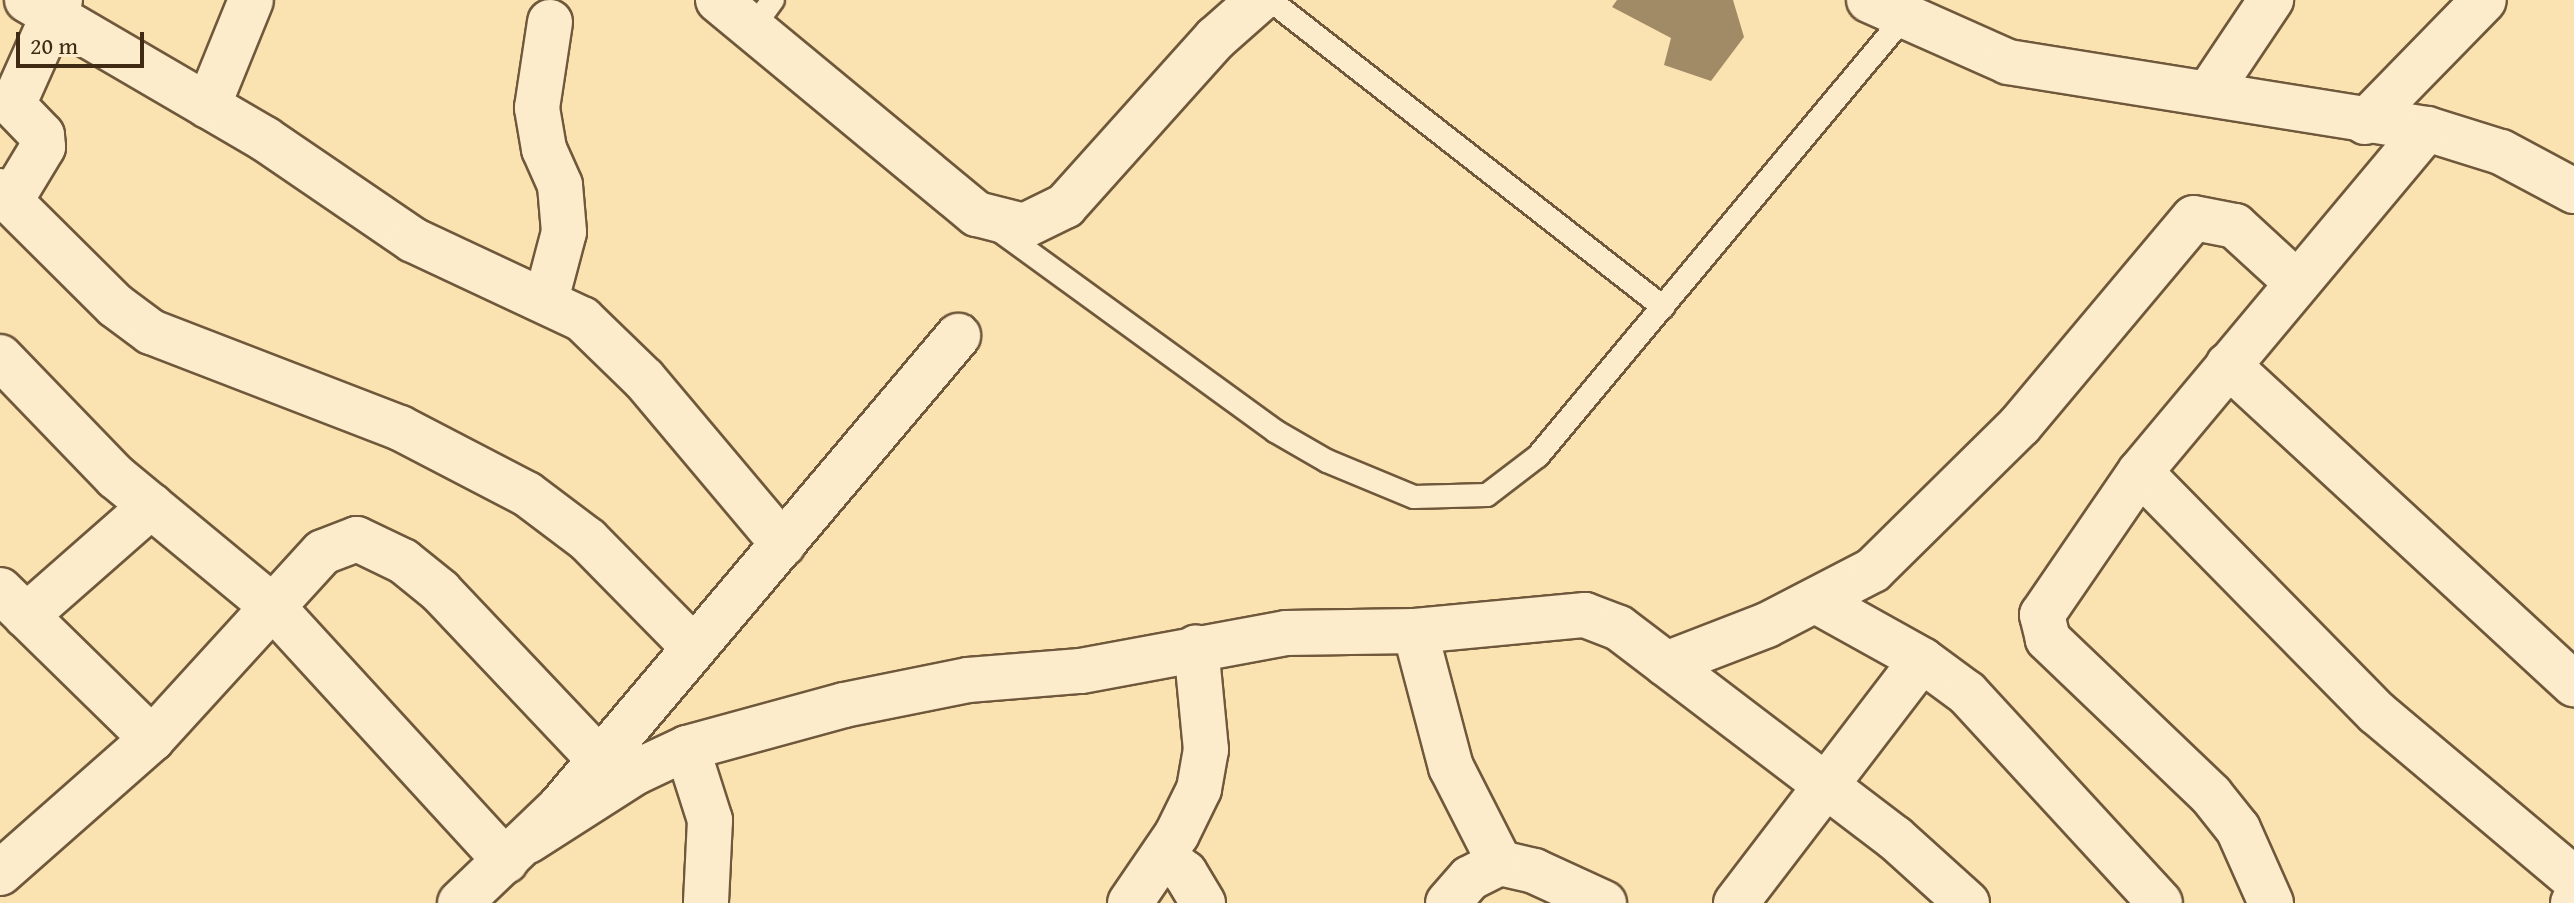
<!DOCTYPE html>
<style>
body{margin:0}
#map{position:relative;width:2574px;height:903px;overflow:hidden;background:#fbe2b1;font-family:"Gentium Book Plus",serif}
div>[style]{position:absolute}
.building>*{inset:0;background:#a18a66}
.roads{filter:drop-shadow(2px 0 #6f583b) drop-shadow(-2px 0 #6f583b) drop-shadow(0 2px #6f583b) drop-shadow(0 -2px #6f583b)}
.service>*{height:22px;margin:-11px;padding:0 11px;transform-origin:11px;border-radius:11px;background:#fceccc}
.minor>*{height:44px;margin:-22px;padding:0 22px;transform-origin:22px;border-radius:22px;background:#fceccc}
.secondary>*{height:44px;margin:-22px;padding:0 22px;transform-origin:22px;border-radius:22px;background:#fceccc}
span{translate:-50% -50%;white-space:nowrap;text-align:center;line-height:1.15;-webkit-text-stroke:6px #fceccc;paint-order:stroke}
.scale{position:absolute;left:16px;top:32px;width:128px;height:36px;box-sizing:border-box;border:4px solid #402a14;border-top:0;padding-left:10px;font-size:24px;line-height:28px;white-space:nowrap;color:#402a14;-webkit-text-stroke:6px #fceccc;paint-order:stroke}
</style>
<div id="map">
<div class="building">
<i style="clip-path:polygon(1617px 0,1733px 0,1744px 37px,1711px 81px,1664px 65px,1671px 38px,1612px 7px)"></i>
</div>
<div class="roads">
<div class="service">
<i style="left:1270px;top:0;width:499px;rotate:38deg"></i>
<i style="left:754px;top:26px;width:32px;rotate:-54deg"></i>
<i style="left:1000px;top:231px;width:340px;rotate:36deg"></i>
<i style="left:1275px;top:431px;width:60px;rotate:30deg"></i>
<i style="left:1327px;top:461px;width:94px;rotate:22.5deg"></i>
<i style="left:1414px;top:497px;width:73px;rotate:-1.6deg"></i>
<i style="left:1487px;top:495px;width:64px;rotate:-37.4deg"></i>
<i style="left:1538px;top:456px;width:581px;rotate:-50.17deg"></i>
</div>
<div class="minor">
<i style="left:27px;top:0;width:276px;rotate:30.3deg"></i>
<i style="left:265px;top:139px;width:179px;rotate:34.3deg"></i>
<i style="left:413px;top:240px;width:187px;rotate:25.1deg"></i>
<i style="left:582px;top:319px;width:86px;rotate:44.1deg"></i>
<i style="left:644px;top:379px;width:216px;rotate:49.9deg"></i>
<i style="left:718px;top:0;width:336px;rotate:39.6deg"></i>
<i style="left:977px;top:214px;width:49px;rotate:14.3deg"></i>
<i style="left:1024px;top:226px;width:46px;rotate:-26deg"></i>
<i style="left:1065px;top:206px;width:226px;rotate:-48.1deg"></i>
<i style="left:1216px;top:38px;width:57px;rotate:-41.5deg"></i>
<i style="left:1869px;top:0;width:152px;rotate:24deg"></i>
<i style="left:2008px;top:62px;width:424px;rotate:9.1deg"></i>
<i style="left:2427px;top:129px;width:77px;rotate:17.3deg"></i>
<i style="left:2501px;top:152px;width:83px;rotate:28.1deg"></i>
<i style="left:2210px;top:91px;width:110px;rotate:-56.2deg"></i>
<i style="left:208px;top:106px;width:114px;rotate:-67.9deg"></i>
<i style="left:2365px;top:122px;width:170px;rotate:-45.7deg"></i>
<i style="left:0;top:191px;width:163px;rotate:44.8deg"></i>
<i style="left:116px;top:306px;width:44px;rotate:36.6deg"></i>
<i style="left:151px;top:332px;width:267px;rotate:21.1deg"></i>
<i style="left:400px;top:428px;width:143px;rotate:27.5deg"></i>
<i style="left:527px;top:494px;width:76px;rotate:37deg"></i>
<i style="left:588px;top:540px;width:151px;rotate:45.5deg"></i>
<i style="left:11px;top:200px;width:62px;rotate:-58.9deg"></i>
<i style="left:43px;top:147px;width:12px;rotate:-95deg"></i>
<i style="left:42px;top:135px;width:42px;rotate:-134deg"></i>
<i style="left:13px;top:105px;width:115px;rotate:-65.9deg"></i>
<i style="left:546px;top:300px;width:70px;rotate:-75.2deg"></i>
<i style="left:564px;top:232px;width:47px;rotate:-94.9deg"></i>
<i style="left:560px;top:185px;width:39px;rotate:-114deg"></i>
<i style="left:544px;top:149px;width:42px;rotate:-99.7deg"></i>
<i style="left:537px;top:108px;width:87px;rotate:-81.4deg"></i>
<i style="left:0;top:357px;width:167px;rotate:46deg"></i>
<i style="left:116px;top:477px;width:202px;rotate:39.6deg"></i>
<i style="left:272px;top:606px;width:346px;rotate:47.5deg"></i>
<i style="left:2228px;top:365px;width:471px;rotate:42.7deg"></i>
<i style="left:2140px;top:472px;width:338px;rotate:45.5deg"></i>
<i style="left:2377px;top:713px;width:258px;rotate:40.1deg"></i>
<i style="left:0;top:590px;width:213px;rotate:44.4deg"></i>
<i style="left:1818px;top:602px;width:119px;rotate:29.1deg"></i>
<i style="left:1922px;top:660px;width:56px;rotate:36.3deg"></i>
<i style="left:1967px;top:693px;width:285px;rotate:47.4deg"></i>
<i style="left:26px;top:616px;width:167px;rotate:-41.3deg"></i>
<i style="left:1415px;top:631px;width:141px;rotate:75.2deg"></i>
<i style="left:1451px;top:767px;width:108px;rotate:63deg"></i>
<i style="left:1666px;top:664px;width:108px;rotate:-21.1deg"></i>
<i style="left:1767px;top:625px;width:119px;rotate:-27.4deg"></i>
<i style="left:1873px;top:570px;width:206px;rotate:-44.6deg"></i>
<i style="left:2020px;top:425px;width:270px;rotate:-50deg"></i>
<i style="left:2194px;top:218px;width:42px;rotate:11deg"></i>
<i style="left:2235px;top:226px;width:83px;rotate:42.6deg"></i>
<i style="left:687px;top:748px;width:76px;rotate:72.3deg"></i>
<i style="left:710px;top:820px;width:83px;rotate:92.8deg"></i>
<i style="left:528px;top:841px;width:128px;rotate:-32.6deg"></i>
<i style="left:636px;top:772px;width:56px;rotate:-25.2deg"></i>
<i style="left:687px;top:748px;width:163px;rotate:-15.3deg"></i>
<i style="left:844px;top:705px;width:126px;rotate:-11.4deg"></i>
<i style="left:968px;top:680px;width:113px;rotate:-4.6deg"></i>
<i style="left:1081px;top:671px;width:208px;rotate:-10.5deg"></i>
<i style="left:1286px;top:633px;width:129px;rotate:-0.9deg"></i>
<i style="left:1415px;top:631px;width:171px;rotate:-5.4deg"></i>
<i style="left:1585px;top:615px;width:36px;rotate:21deg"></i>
<i style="left:1619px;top:628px;width:347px;rotate:37.3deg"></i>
<i style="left:1895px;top:838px;width:97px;rotate:42.1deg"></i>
<i style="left:1163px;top:856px;width:28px;rotate:38deg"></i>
<i style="left:1185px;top:873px;width:35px;rotate:59deg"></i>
<i style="left:0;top:873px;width:203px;rotate:-41.4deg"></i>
<i style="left:152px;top:739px;width:253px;rotate:-47.6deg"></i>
<i style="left:323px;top:552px;width:36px;rotate:-21deg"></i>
<i style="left:357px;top:539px;width:51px;rotate:25.6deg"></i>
<i style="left:403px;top:561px;width:48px;rotate:39deg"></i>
<i style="left:440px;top:591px;width:228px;rotate:46.6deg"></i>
<i style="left:460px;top:903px;width:139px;rotate:-43.8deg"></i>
<i style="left:560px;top:807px;width:617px;rotate:-49.8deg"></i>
<i style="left:1130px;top:903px;width:83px;rotate:-55.7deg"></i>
<i style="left:1177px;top:834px;width:50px;rotate:-63.9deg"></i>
<i style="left:1199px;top:789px;width:40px;rotate:-80deg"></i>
<i style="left:1206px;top:750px;width:103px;rotate:-95.5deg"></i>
<i style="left:1448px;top:903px;width:33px;rotate:-49deg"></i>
<i style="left:1470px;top:878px;width:34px;rotate:-27deg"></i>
<i style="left:1500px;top:863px;width:35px;rotate:13deg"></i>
<i style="left:1534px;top:871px;width:77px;rotate:24.6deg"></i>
<i style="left:1736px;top:903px;width:306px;rotate:-52.6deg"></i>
<i style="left:2271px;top:903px;width:81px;rotate:-114deg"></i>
<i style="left:2238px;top:829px;width:43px;rotate:-128.5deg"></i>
<i style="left:2211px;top:795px;width:226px;rotate:-136.3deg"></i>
<i style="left:2048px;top:639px;width:25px;rotate:-104deg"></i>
<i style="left:2042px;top:615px;width:173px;rotate:-55.6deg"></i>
<i style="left:2140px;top:472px;width:447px;rotate:-50.1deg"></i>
</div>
<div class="secondary">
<i style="left:2573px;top:903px;width:2px;rotate:-63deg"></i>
</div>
</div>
<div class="scale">20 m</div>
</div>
